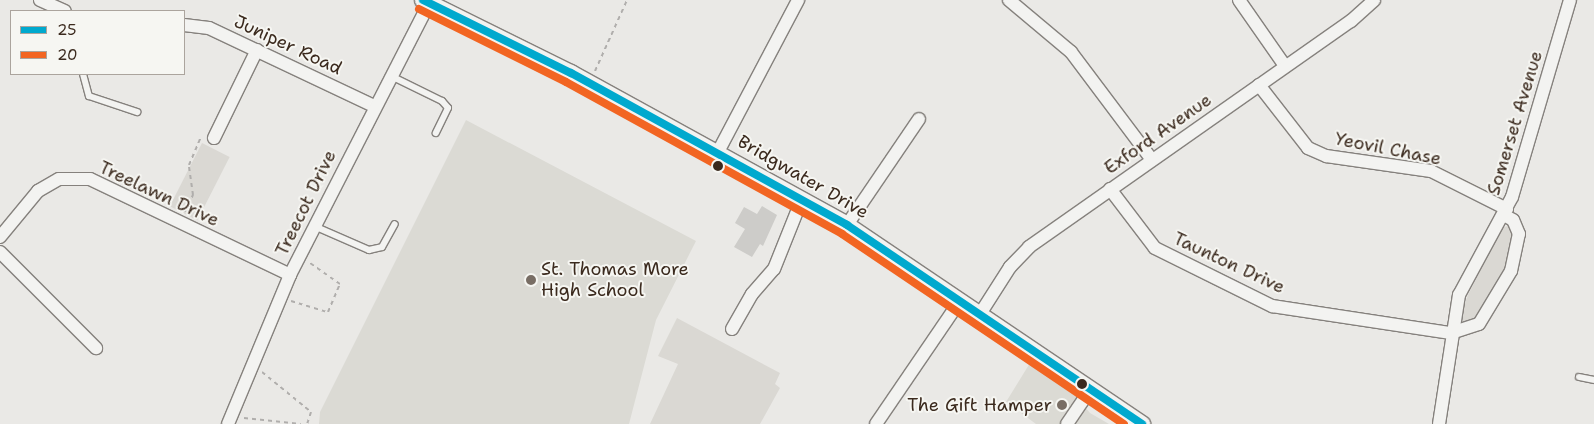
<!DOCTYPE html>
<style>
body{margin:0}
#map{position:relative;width:1594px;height:424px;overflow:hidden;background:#eae9e6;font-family:"Shantell Sans",sans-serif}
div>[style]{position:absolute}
.built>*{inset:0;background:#dbdad4}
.green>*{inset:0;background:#dad8d3;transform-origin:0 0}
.building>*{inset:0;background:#cdccc9}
.path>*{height:2px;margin-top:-1px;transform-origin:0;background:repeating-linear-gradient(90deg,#b0aeac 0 4px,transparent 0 8px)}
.roads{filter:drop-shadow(1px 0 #85817d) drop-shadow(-1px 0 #85817d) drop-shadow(0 1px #85817d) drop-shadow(0 -1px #85817d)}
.service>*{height:6px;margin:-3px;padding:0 3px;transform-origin:3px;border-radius:3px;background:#f3f3f1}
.minor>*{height:12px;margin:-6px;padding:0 6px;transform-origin:6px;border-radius:6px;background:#f3f3f1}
.tertiary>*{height:16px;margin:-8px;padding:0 8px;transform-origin:8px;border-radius:8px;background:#f3f3f1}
.bus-1>*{height:8px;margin:-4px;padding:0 4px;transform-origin:4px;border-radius:4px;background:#00a9ce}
.bus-2>*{height:8px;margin:-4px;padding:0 4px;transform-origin:4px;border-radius:4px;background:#f26522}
.dots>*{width:14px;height:14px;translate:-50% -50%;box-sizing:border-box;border:2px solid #f6f6f2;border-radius:50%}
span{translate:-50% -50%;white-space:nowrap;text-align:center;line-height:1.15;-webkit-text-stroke:4px #f6f6f2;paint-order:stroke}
.street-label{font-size:18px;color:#3b2a1e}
.poi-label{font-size:18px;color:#3b2a1e}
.left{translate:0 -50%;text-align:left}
.right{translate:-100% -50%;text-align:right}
.legend{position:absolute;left:10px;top:10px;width:175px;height:65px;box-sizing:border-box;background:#f6f6f2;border:1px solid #aba49d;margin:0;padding:6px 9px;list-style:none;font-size:15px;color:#3b2a1e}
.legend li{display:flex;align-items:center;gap:10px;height:25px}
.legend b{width:25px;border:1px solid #aba49d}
</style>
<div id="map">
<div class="built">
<i style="clip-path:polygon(466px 120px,696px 241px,656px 320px,629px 424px,319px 424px,320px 412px)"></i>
<i style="clip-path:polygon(1030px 363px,1074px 394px,1090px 413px,1109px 424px,1036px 424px,1006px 402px)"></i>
</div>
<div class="green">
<i style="left:202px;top:143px;width:31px;height:71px;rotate:27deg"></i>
<i style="clip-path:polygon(1510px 225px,1515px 234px,1506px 272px,1485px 312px,1466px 327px,1458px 321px,1468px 295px,1502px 228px)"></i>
<i style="clip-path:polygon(677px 318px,780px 373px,775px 384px,780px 388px,760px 424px,650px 424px,678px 364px,658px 356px)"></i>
</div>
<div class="building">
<i style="clip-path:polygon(762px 206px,777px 215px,763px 246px,760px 244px,752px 257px,734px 247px,745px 229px,735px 223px,744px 207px,757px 214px)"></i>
</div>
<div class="path">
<i style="left:595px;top:71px;width:78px;rotate:-65.7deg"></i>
<i style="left:185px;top:212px;width:19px;rotate:-65deg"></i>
<i style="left:193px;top:195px;width:30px;rotate:-98deg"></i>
<i style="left:189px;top:165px;width:30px;rotate:-67deg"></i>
<i style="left:291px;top:301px;width:39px;rotate:17deg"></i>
<i style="left:328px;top:312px;width:30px;rotate:-67deg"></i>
<i style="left:340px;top:284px;width:37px;rotate:-145deg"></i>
<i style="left:262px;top:372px;width:63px;rotate:39.2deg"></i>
<i style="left:311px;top:412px;width:13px;rotate:108deg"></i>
<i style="left:244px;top:418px;width:57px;rotate:6deg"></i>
</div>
<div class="roads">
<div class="service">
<i style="left:83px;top:74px;width:23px;rotate:75deg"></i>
<i style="left:89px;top:96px;width:51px;rotate:18.4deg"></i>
<i style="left:391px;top:76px;width:57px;rotate:26.1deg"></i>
<i style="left:442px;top:101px;width:9px;rotate:49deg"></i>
<i style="left:448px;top:108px;width:28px;rotate:116deg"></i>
<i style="left:314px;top:226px;width:60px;rotate:23.6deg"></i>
<i style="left:369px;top:250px;width:13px;rotate:-13deg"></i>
<i style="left:382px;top:247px;width:26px;rotate:-61deg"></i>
<i style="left:1579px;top:377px;width:15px;rotate:11deg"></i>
</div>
<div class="minor">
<i style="left:40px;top:0;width:27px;rotate:24deg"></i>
<i style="left:1009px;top:0;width:81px;rotate:40deg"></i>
<i style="left:1071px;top:52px;width:135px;rotate:53.1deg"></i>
<i style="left:1239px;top:0;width:80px;rotate:55.1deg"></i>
<i style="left:184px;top:25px;width:25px;rotate:7deg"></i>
<i style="left:209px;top:28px;width:183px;rotate:25.3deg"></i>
<i style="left:1259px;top:85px;width:80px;rotate:52.1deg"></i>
<i style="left:1308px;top:148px;width:20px;rotate:24deg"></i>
<i style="left:1326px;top:156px;width:106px;rotate:8.1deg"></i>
<i style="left:1431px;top:171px;width:85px;rotate:26.6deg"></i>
<i style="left:214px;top:138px;width:98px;rotate:-64deg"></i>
<i style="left:718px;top:152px;width:172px;rotate:-62.2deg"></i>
<i style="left:1110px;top:189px;width:74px;rotate:52.7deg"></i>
<i style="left:1155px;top:248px;width:131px;rotate:26.4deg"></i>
<i style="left:1272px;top:306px;width:181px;rotate:8.6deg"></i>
<i style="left:1451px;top:333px;width:29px;rotate:-18deg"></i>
<i style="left:1479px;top:324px;width:62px;rotate:-58.9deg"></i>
<i style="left:1511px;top:271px;width:38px;rotate:-78deg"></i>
<i style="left:1519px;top:234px;width:15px;rotate:-113deg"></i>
<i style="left:1513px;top:220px;width:10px;rotate:-151deg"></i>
<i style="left:847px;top:225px;width:128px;rotate:-55.8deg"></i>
<i style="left:0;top:237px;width:60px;rotate:-50.4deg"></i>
<i style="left:38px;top:191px;width:24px;rotate:-30deg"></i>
<i style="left:59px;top:179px;width:31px"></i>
<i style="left:90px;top:179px;width:222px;rotate:25.6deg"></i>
<i style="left:0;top:252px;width:136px;rotate:45deg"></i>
<i style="left:980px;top:314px;width:56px;rotate:-57.4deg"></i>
<i style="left:1010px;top:267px;width:28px;rotate:-46deg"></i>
<i style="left:1029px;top:247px;width:393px;rotate:-35.1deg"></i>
<i style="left:1351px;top:21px;width:31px;rotate:-42deg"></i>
<i style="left:732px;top:329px;width:40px;rotate:-60.3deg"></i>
<i style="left:752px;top:294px;width:33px;rotate:-49deg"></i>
<i style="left:774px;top:269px;width:75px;rotate:-68.2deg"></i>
<i style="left:228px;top:424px;width:161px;rotate:-67.4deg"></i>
<i style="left:290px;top:275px;width:305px;rotate:-62.9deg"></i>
<i style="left:876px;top:424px;width:149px;rotate:-55.7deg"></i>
<i style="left:1067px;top:424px;width:41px;rotate:-55.9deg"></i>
<i style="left:1439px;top:424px;width:131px;rotate:-81.2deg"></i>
<i style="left:1459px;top:295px;width:111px;rotate:-61.6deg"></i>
<i style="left:1512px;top:197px;width:205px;rotate:-73.6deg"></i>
</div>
<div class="tertiary">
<i style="left:423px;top:0;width:165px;rotate:26.3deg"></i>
<i style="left:571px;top:73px;width:315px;rotate:28.8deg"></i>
<i style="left:847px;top:225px;width:356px;rotate:34deg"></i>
</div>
</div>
<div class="bus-1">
<i style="left:423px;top:0;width:165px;rotate:26.3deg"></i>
<i style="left:571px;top:73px;width:315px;rotate:28.8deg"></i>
<i style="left:847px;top:225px;width:356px;rotate:34deg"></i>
</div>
<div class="bus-2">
<i style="left:419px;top:9px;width:164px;rotate:26.4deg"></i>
<i style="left:566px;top:82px;width:315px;rotate:28.8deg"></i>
<i style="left:842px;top:234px;width:340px;rotate:34deg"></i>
</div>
<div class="dots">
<i style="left:718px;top:166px;background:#3b2a1e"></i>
<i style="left:531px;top:280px;background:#786d64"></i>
<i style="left:1082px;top:384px;background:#3b2a1e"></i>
<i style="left:1062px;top:405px;background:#786d64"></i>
</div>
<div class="street-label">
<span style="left:288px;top:45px;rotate:25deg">Juniper Road</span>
<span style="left:1515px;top:123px;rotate:-73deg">Somerset Avenue</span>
<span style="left:1158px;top:134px;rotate:-35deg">Exford Avenue</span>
<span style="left:1388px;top:149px;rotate:11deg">Yeovil Chase</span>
<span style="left:803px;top:177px;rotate:30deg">Bridgwater Drive</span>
<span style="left:159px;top:194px;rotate:25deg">Treelawn Drive</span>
<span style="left:306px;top:203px;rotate:-64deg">Treecot Drive</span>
<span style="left:1229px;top:263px;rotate:25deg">Taunton Drive</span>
</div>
<div class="poi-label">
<span class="left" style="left:541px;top:280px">St. Thomas More<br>High School</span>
<span class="right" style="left:1052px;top:405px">The Gift Hamper</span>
</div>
<ul class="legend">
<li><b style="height:6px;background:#00a9ce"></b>25</li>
<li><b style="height:6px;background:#f26522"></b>20</li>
</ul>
</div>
